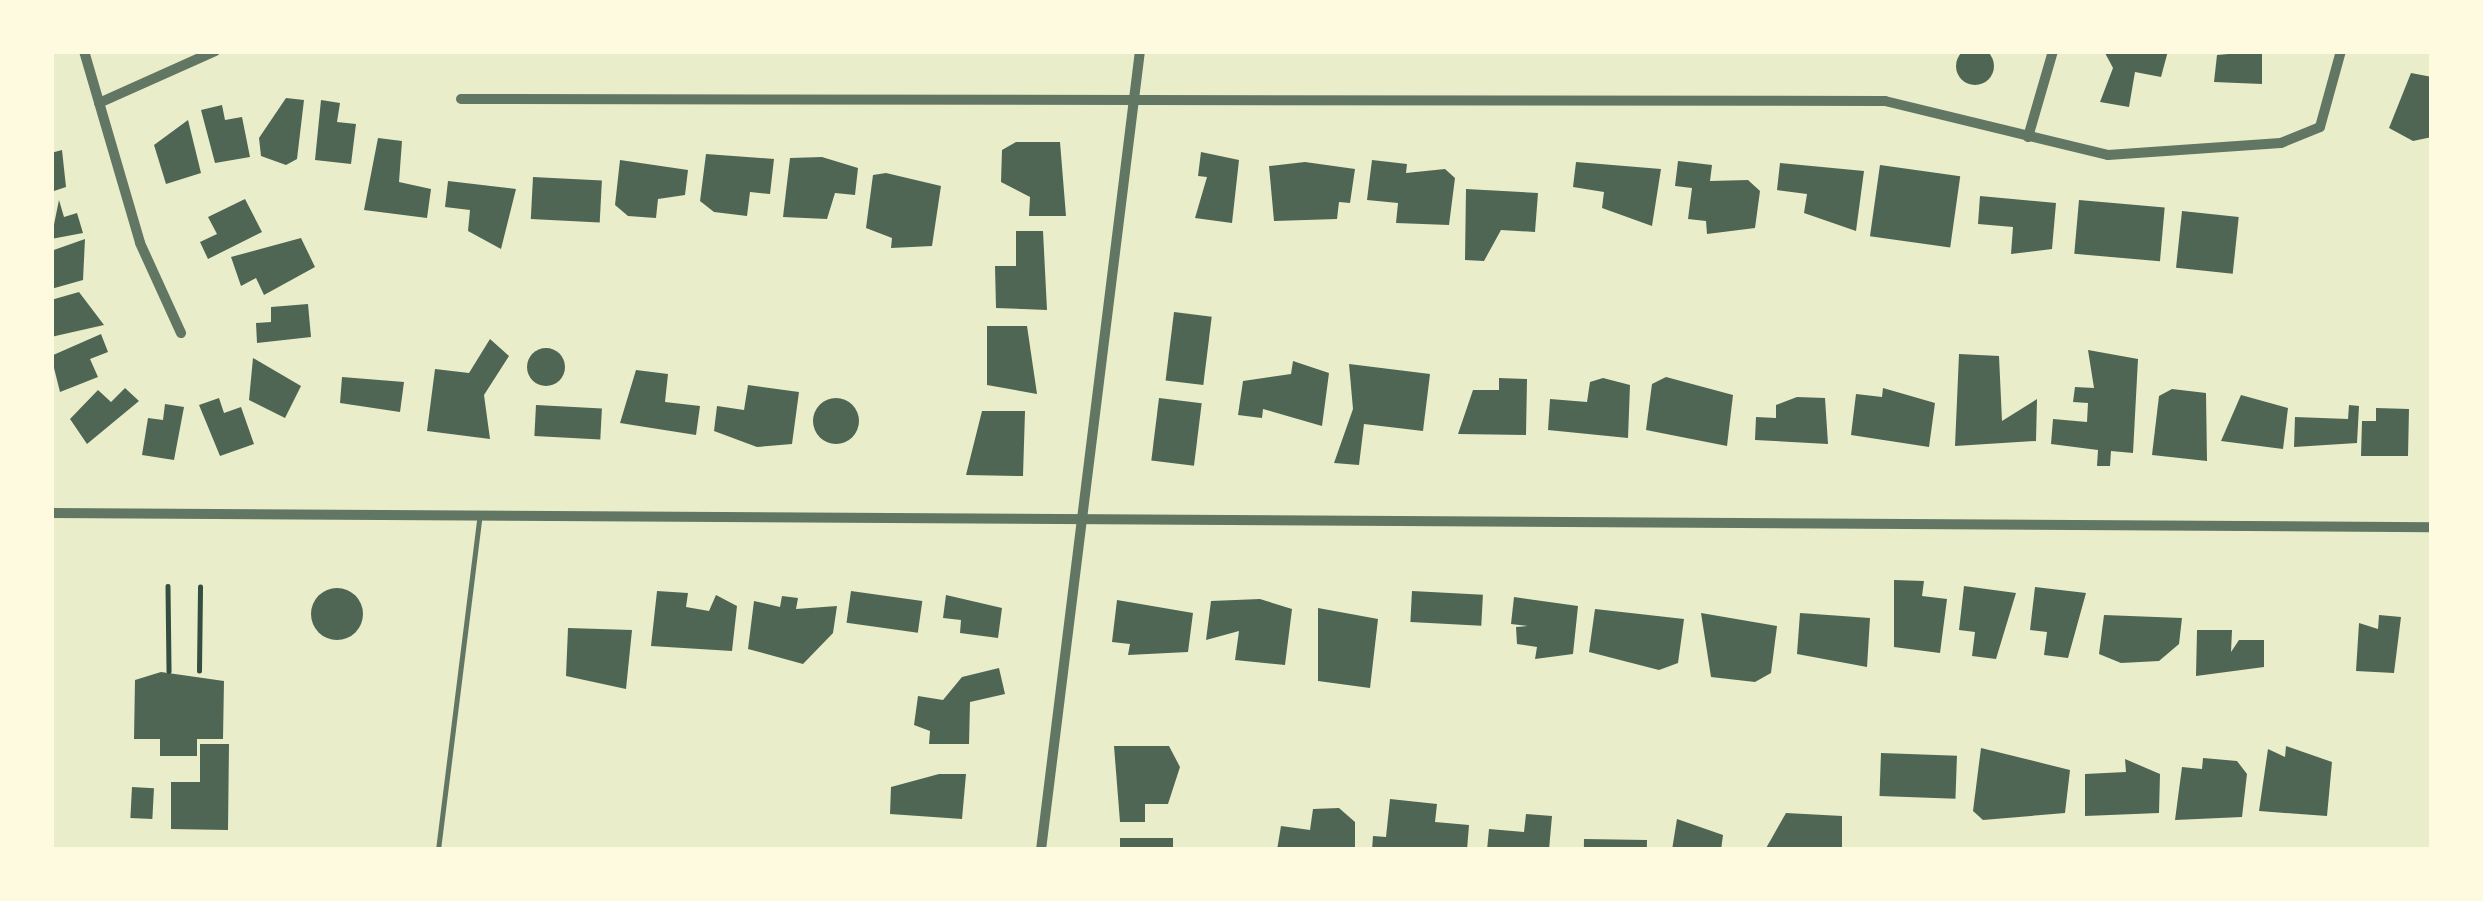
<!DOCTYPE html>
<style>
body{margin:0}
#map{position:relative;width:2483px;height:901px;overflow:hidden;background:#e9edc9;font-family:"PT Sans",sans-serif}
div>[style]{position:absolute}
.building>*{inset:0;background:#4f6655;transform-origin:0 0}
.round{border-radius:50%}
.path>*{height:4.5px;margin:-2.25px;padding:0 2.25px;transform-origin:2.25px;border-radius:2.25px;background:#344e41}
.service>*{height:4.5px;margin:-2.25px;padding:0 2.25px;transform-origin:2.25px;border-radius:2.25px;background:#617663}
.minor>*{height:10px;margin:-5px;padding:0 5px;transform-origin:5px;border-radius:5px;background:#617663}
span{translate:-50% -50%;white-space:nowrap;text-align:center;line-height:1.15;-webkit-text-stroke:12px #fefae0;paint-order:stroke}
.frame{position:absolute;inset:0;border:54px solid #fefae0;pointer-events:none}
</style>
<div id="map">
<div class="building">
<i class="round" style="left:1956px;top:47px;width:38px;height:38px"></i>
<i style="clip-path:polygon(2104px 51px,2168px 51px,2161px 77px,2135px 72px,2129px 107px,2100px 102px,2113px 68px)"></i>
<i style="clip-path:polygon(2262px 51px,2262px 84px,2214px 82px,2217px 55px)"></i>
<i style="clip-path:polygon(2411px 73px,2432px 77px,2432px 137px,2413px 141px,2389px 128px)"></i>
<i style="clip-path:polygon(286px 98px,304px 100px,297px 159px,286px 165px,261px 156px,259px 138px)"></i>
<i style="clip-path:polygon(321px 100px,340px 103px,337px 122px,356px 124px,351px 164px,315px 160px)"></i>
<i style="clip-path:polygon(222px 105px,225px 120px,242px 117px,250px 157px,215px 163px,201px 110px)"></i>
<i style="clip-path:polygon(188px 120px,201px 173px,166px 184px,154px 145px)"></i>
<i style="clip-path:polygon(378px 138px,402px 141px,399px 182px,431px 189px,427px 218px,364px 210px)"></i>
<i style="clip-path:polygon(1016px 142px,1060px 142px,1066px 216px,1029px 216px,1030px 197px,1001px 182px,1002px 150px)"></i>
<i style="clip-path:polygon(62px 150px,66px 187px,51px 192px,51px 153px)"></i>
<i style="clip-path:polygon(1201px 152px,1239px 160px,1232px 223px,1195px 218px,1207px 177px,1198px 176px)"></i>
<i style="clip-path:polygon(706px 154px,774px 159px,770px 194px,750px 192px,747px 216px,714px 212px,700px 201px)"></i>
<i style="clip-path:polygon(822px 157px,858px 168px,855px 195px,835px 193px,827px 219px,783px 217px,790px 158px)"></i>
<i style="clip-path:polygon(620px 160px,688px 170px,685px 195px,658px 199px,656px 218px,628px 216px,615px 205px)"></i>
<i style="clip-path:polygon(1372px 160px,1407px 164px,1406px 173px,1445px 169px,1455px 178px,1449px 225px,1396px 223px,1398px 203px,1367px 200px)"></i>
<i style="clip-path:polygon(1678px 161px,1712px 165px,1710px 181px,1748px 180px,1760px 191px,1755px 228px,1707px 234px,1706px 221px,1688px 219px,1692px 188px,1675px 186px)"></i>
<i style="clip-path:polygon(1305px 162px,1355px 169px,1350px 203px,1339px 202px,1337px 219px,1274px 221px,1269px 166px)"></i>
<i style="clip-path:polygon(1576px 162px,1661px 169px,1652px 226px,1602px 208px,1604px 192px,1573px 187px)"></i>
<i style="clip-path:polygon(1780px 163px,1864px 171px,1856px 231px,1804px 213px,1807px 194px,1777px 190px)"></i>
<i style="left:1880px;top:165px;width:81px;height:72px;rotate:8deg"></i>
<i style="clip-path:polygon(886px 173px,941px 186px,932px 246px,891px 248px,892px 238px,866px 228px,873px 175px)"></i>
<i style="left:533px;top:177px;width:69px;height:42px;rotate:3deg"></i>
<i style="clip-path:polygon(448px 181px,516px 189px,501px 249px,468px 231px,470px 210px,445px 207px)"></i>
<i style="clip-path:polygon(1466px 189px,1538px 193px,1535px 232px,1501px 230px,1484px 261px,1465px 260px)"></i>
<i style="clip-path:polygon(1980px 196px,2056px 203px,2052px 249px,2011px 254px,2013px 227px,1978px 224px)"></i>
<i style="clip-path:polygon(245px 199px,262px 232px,208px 259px,200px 242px,217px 234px,208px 217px)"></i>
<i style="clip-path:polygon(59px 200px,64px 217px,77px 213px,83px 233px,51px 239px)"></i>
<i style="left:2079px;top:200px;width:86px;height:54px;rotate:5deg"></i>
<i style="left:2182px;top:211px;width:57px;height:57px;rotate:6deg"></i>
<i style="clip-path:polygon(1016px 231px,1043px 231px,1047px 310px,996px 308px,995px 266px,1016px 266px)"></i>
<i style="clip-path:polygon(301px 238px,315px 267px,264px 295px,256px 278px,241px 286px,231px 257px)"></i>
<i style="clip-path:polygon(85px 239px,83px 280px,51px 289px,51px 251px)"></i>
<i style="clip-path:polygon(79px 292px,104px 325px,51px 337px,51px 300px)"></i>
<i style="clip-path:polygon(308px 304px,311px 337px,257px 343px,256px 323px,271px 322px,271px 307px)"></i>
<i style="left:1174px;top:312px;width:38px;height:69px;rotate:7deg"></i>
<i style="clip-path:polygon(987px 326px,1027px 326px,1037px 394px,987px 385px)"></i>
<i style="clip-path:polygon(101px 334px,108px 352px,90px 359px,98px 377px,60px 392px,51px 356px)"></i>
<i style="clip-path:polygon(490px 339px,509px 356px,484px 395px,490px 439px,427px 431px,435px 369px,469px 373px)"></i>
<i class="round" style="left:527px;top:348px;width:38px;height:38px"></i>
<i style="clip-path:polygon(2088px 350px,2138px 359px,2133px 453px,2111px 451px,2110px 466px,2097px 466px,2098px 450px,2051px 444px,2053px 419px,2087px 422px,2088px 403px,2073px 402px,2075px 387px,2094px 388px)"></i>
<i style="clip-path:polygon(1959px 354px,1999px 356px,2002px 421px,2037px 399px,2036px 441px,1955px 446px)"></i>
<i style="clip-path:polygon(253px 358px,301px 386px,285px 418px,249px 400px)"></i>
<i style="clip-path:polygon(1293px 361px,1329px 373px,1322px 426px,1263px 409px,1262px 418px,1238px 415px,1243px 381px,1291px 374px)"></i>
<i style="clip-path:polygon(1349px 364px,1430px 374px,1423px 431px,1364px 424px,1359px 465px,1334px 463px,1353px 409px)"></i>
<i style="clip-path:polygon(636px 370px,668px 374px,665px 402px,700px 406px,696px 435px,620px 423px)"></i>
<i style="clip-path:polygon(342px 377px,404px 382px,400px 412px,340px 403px)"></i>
<i style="clip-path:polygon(1666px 377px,1733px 395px,1727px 446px,1646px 430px,1652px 384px)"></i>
<i style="clip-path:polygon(1499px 378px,1527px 379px,1526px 435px,1458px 434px,1473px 390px,1499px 390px)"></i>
<i style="clip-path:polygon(1603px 378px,1630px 385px,1628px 438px,1548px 430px,1550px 399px,1587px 402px,1590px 382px)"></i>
<i style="clip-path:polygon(748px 385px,799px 392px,792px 444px,757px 447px,714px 431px,717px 406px,744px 410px)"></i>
<i style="clip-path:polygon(125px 388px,139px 401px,87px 444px,70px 419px,98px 390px,111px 402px)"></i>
<i style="clip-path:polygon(1883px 388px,1935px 403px,1929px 447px,1851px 435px,1856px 394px,1882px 397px)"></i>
<i style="clip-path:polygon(2172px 389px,2206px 393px,2207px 461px,2152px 455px,2159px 396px)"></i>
<i style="clip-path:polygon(2241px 395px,2288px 408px,2283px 449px,2221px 441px)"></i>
<i style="clip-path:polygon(1797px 397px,1825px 398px,1828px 444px,1755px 440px,1756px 417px,1776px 418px,1776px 405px)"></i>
<i style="clip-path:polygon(219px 398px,224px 413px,241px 407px,254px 444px,220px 456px,199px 405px)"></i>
<i style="left:1159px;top:398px;width:43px;height:63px;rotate:7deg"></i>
<i class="round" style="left:813px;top:398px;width:46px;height:46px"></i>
<i style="clip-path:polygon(165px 404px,184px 407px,174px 460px,142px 455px,148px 418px,163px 420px)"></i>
<i style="left:536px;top:405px;width:66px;height:31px;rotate:3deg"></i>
<i style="clip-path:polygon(2349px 405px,2359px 406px,2357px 443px,2294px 447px,2295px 417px,2348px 419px)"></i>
<i style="clip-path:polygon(2376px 408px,2409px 409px,2408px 456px,2361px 456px,2362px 421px,2376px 421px)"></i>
<i style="clip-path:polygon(982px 411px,1025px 411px,1023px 476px,966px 475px)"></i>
<i style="clip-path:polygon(1894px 580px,1924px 581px,1922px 596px,1947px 599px,1940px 653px,1894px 647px)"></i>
<i style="clip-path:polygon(1964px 586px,2016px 593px,1996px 659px,1972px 656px,1975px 632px,1959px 630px)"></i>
<i style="clip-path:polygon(2035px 587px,2086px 593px,2068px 658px,2044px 655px,2047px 632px,2030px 630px)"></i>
<i class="round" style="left:311px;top:588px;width:52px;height:52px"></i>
<i style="clip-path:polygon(657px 591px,688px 593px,686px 607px,709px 611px,716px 595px,737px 606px,732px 651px,651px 646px)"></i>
<i style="left:851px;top:591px;width:72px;height:32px;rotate:8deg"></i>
<i style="left:1412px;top:591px;width:71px;height:31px;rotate:3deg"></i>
<i style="clip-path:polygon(946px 595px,1002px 608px,998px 638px,960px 633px,961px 620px,943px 618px)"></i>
<i style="clip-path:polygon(782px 596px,798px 598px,796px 609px,837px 606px,833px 633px,803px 664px,748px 649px,754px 601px,780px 607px)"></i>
<i style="clip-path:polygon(1514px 597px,1578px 606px,1573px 654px,1535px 659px,1537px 647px,1517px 644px,1516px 627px,1528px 626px,1511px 624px)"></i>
<i style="clip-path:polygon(1260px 599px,1292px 609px,1285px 665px,1235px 660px,1239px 631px,1206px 640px,1211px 601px)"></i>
<i style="clip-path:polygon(1117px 600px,1193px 613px,1188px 652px,1128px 655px,1130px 644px,1112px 642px)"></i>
<i style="clip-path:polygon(1318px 608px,1378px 619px,1370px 688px,1318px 681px)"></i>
<i style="clip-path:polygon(1595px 609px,1684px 619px,1678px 663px,1659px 670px,1589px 652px)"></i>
<i style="clip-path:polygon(1701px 613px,1777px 626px,1771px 673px,1755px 682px,1711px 677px)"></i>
<i style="clip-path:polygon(1800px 613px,1870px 618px,1867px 667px,1797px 654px)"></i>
<i style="clip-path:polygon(2104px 615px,2182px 618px,2179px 644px,2159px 661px,2121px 663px,2099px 654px)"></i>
<i style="clip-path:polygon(2379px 615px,2401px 617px,2394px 673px,2356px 671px,2359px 623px,2378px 629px)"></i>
<i style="clip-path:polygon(568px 628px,632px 630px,626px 689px,566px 676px)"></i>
<i style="clip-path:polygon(2197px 630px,2232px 630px,2231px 652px,2239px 640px,2264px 640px,2264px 667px,2196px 676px)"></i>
<i style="clip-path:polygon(999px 668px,1005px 694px,970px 702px,969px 744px,929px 744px,930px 731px,914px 725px,918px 696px,943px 700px,962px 677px)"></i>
<i style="clip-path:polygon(161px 672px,224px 681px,223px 739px,197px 739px,197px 756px,160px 756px,160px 739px,134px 739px,135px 680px)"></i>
<i style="clip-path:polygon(200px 744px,229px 744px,228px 830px,171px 829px,171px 782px,200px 782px)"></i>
<i style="clip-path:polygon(1114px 746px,1169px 746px,1180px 767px,1168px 804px,1145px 804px,1145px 822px,1120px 822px)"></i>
<i style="clip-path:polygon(2286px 746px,2332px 762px,2327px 816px,2259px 811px,2268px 749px,2285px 757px)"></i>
<i style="clip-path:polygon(1981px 748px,2070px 770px,2065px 813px,1983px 820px,1973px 811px)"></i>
<i style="left:1881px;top:753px;width:76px;height:43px;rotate:2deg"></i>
<i style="clip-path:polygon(2203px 758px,2237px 761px,2247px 774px,2242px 817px,2175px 820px,2182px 767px,2202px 769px)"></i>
<i style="clip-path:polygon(2125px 759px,2160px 774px,2159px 813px,2085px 816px,2085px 774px,2126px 772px)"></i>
<i style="clip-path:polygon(939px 774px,966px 774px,962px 819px,890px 814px,891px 787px)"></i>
<i style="left:132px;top:787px;width:22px;height:31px;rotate:3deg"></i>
<i style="clip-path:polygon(1390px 799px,1437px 804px,1435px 822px,1469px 825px,1467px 850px,1372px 850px,1373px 836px,1386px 837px)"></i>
<i style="clip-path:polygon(1339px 808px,1355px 822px,1355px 850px,1277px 850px,1281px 826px,1310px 830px,1313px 809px)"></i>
<i style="clip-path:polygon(1786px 813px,1842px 816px,1842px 850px,1765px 850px)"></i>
<i style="clip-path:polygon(1526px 814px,1552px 816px,1549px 850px,1487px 850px,1489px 829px,1524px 832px)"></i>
<i style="clip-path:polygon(1677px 819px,1723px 835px,1721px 850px,1672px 850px)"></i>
<i style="left:1120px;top:838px;width:53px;height:12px"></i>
<i style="left:1584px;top:839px;width:63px;height:11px;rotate:1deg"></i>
</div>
<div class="path">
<i style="left:168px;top:586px;width:85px;rotate:89.3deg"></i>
<i style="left:199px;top:671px;width:84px;rotate:-89.3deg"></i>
</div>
<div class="service">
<i style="left:438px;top:850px;width:333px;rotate:-82.9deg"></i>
</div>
<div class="minor">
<i style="left:84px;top:51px;width:200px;rotate:73.7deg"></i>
<i style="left:140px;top:243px;width:99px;rotate:65.5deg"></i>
<i style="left:461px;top:99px;width:1424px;rotate:0.08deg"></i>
<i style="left:1885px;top:101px;width:229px;rotate:13.6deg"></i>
<i style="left:2108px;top:155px;width:173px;rotate:-4deg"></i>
<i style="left:2281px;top:143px;width:42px;rotate:-22.3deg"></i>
<i style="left:2320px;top:127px;width:79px;rotate:-74.6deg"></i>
<i style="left:99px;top:103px;width:127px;rotate:-24.1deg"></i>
<i style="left:2028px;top:137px;width:90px;rotate:-73.8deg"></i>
<i style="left:51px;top:513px;width:2381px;rotate:0.34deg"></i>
<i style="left:1041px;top:850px;width:805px;rotate:-82.94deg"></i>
</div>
<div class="frame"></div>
</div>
